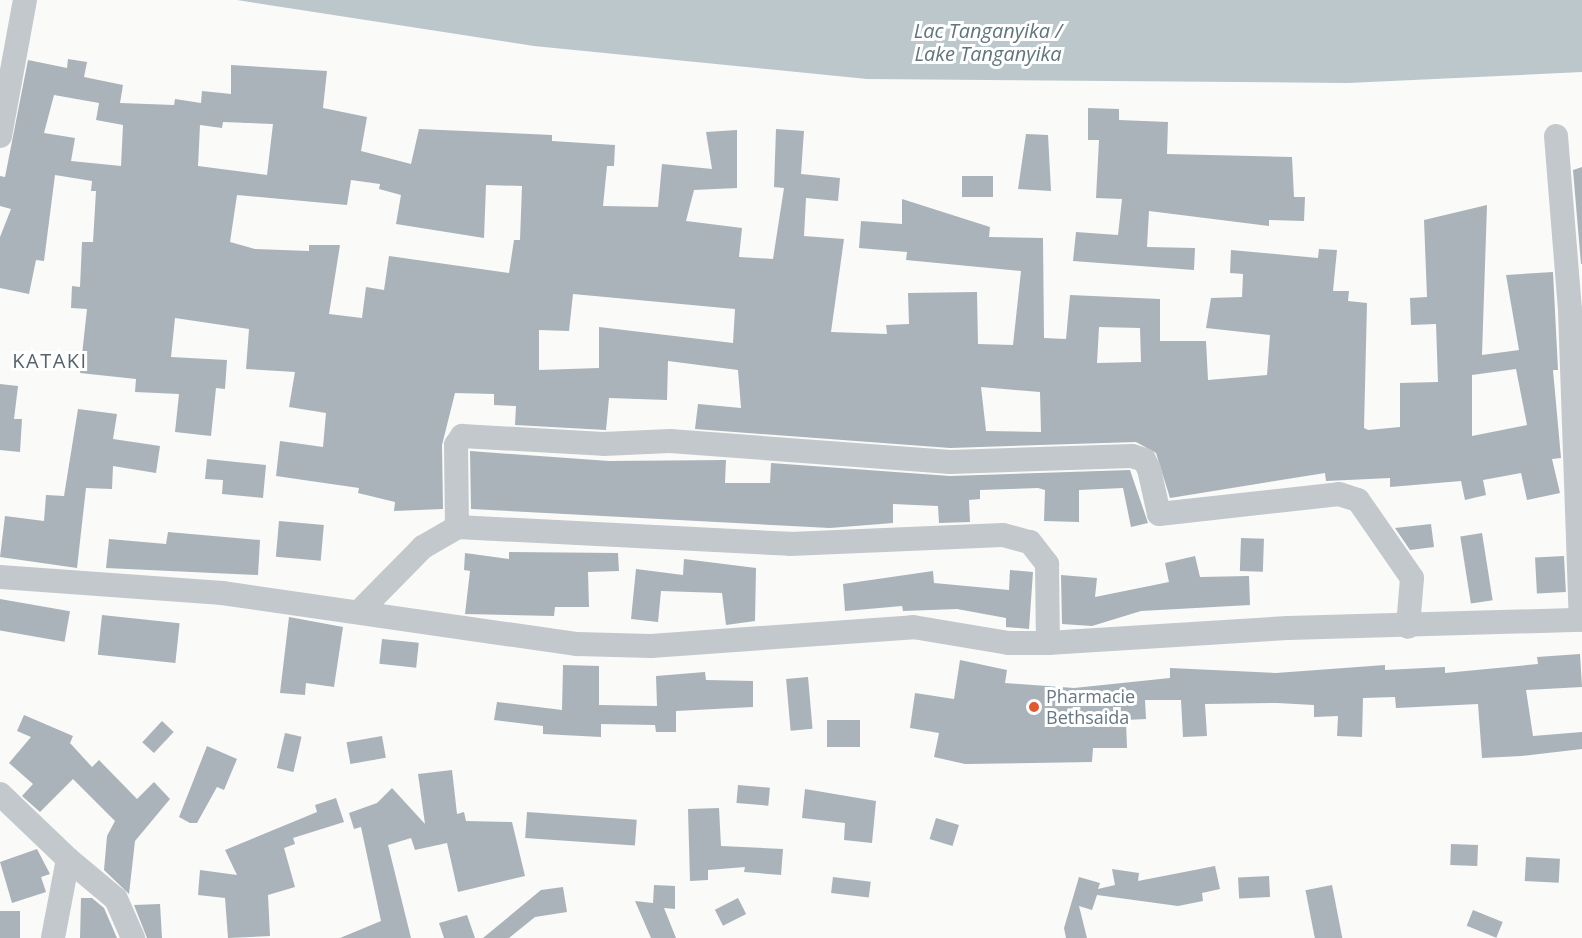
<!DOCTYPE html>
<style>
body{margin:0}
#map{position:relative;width:1582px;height:938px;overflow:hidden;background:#fafaf8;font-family:"Open Sans",sans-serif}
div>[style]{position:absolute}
.water>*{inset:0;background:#bbc7cb}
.building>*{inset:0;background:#aab3b9;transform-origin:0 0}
.street>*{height:24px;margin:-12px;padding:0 12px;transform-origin:12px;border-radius:12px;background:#c3c8cc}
.dots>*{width:16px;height:16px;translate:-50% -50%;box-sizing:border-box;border:3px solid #fff;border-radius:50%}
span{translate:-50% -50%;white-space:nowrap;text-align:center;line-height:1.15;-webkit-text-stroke:6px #fff;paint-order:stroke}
.poi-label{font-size:18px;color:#657683}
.left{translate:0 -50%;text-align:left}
.water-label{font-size:20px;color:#60757c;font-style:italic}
.neighbourhood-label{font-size:20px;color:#57646e;letter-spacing:1.5px}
</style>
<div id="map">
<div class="water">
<i style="clip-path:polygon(237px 0,1582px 0,1582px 72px,1348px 83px,867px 79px,534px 46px)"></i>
</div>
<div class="building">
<i style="clip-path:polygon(evenodd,68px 59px,87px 62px,84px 77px,123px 85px,120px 103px,174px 105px,175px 99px,201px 103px,202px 91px,231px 94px,231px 65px,327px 71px,323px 108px,367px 117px,361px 151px,411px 164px,419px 129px,552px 135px,552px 141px,615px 145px,614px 166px,607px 166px,603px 206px,658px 207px,662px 164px,712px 169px,706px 132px,737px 130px,737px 188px,694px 190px,686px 221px,742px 228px,739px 257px,773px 259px,784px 188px,774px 187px,776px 129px,804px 131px,801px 174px,840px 178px,838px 201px,806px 198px,804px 236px,844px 239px,831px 332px,887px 334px,886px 325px,909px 324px,908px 293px,977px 292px,978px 344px,1013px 345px,1021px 271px,906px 260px,907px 252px,859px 248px,861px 221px,902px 224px,902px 199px,990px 227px,989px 237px,1043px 238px,1044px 338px,1066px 339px,1070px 295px,1160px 299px,1160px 341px,1206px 341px,1208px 380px,1267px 375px,1270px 335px,1206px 328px,1211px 298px,1242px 297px,1243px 274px,1230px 273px,1231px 250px,1318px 258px,1319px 249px,1337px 250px,1333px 291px,1349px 291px,1348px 301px,1367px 303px,1364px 428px,1368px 430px,1400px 427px,1400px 383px,1438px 382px,1436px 324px,1411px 325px,1410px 298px,1427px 297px,1424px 220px,1487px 205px,1482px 355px,1519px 350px,1506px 275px,1553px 272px,1558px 370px,1553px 370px,1561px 458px,1552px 459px,1560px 493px,1527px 500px,1521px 473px,1483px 480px,1486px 495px,1465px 500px,1461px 481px,1390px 487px,1390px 478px,1326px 481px,1325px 473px,1170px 498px,1156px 453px,1136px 442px,950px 448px,695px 429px,698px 404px,741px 408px,738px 370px,668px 361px,667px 400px,609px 398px,606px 430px,515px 425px,516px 406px,494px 405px,494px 394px,455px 393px,442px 445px,443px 509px,394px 511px,395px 502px,358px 493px,359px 488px,276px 476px,280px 441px,323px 447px,326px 413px,289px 407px,295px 372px,246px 369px,249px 329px,175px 318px,171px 357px,227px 360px,225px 389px,216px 388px,211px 436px,175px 432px,179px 394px,135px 392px,136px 379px,80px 373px,87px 309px,71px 308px,72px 286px,80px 287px,82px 242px,93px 242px,96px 191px,91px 191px,92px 181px,55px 175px,44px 261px,36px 260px,29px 294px,0 288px,0 237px,11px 209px,0 206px,0 176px,5px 177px,28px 60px,67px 68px,68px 59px,54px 95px,99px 103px,96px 120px,123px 125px,121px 166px,71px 161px,75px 138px,44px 133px,54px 95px,68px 59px,223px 122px,273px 124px,267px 175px,198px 166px,200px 125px,222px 128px,223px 122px,68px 59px,351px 180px,380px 184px,379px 189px,401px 195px,396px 224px,484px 238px,486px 185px,522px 186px,520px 240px,514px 240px,509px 273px,389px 256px,384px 290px,366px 287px,362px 318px,329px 314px,340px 245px,309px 245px,309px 251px,255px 249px,230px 242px,237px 195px,347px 205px,351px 180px,68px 59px,573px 294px,735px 309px,733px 343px,599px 327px,599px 368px,539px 370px,539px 330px,569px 331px,573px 294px,68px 59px,1099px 327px,1140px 328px,1141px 362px,1097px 363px,1099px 327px,68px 59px,1516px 369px,1527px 425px,1472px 436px,1472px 375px,1516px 369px,68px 59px,981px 387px,1040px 392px,1041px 432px,986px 431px,981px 387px)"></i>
<i style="clip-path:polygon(1088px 108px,1119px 109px,1119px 120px,1168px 122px,1167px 154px,1292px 157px,1294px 197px,1305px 197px,1304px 221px,1269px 220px,1269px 226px,1149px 211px,1147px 247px,1195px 248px,1194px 270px,1073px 261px,1076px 232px,1118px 235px,1122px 199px,1096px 198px,1099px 140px,1088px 140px)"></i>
<i style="clip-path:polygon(1026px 134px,1048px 135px,1051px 191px,1018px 189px)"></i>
<i style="clip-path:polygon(1582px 167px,1582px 264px,1581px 264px,1573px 170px)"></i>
<i style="left:962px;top:176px;width:31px;height:21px"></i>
<i style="clip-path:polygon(0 384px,18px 386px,14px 419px,22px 419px,20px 452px,0 450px)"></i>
<i style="clip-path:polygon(78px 409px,117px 414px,113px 439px,160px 446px,156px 473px,113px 466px,112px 489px,86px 488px,77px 568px,0 557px,5px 516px,44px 521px,46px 495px,64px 496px)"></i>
<i style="clip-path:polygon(470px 451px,609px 461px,726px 460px,725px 483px,770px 483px,771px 463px,950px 476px,1130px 470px,1148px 523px,1131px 527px,1123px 488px,1079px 490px,1079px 522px,1044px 521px,1045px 490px,1038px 488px,980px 490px,980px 499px,969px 500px,970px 522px,939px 523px,938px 506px,893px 504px,893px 523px,830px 528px,471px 509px)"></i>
<i style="clip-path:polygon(207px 459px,266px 465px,263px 498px,222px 494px,223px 480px,205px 479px)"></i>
<i style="left:279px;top:521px;width:45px;height:36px;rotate:5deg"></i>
<i style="clip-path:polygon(1431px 524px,1434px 547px,1410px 550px,1395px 528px)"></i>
<i style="clip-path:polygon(168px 532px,260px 540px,258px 575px,106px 568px,109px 539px,166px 544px)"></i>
<i style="left:1482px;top:533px;width:68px;height:22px;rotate:81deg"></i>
<i style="left:1241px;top:538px;width:23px;height:33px;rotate:2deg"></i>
<i style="clip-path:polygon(509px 552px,618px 553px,619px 571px,588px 572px,589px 607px,555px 607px,554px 616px,465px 614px,470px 571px,464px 570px,465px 553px,509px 559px)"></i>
<i style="clip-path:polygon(1195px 556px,1200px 577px,1249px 576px,1250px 605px,1141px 611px,1092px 626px,1062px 624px,1061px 575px,1097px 578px,1095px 597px,1169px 582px,1165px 563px)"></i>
<i style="left:1564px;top:556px;width:36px;height:29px;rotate:87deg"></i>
<i style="clip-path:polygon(684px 559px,756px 568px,755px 621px,726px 625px,722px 593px,661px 591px,658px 622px,631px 619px,636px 569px,683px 575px)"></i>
<i style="clip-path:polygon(1010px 570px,1033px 572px,1029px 629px,1006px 627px,1006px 618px,957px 609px,903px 611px,902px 606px,845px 611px,843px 584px,933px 571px,934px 583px,1009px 590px)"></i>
<i style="left:0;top:599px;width:71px;height:31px;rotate:10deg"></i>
<i style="left:102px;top:615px;width:78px;height:40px;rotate:6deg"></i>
<i style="clip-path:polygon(289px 617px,343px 627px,334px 687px,306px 683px,305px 695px,280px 693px)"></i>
<i style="left:382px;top:639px;width:37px;height:25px;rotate:6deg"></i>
<i style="clip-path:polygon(1580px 654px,1582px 687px,1526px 690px,1533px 736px,1582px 732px,1582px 749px,1521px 756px,1482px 758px,1478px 704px,1396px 708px,1395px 697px,1363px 698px,1362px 737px,1337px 736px,1338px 716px,1314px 717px,1314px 705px,1277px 703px,1205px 704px,1207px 736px,1183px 737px,1181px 700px,1145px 700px,1146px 719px,1126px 720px,1127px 748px,1093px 748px,1092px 762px,965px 764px,934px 757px,939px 733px,910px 728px,915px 693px,954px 699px,960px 660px,1007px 670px,1005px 683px,1074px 688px,1170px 678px,1170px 668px,1276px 673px,1385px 665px,1385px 670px,1445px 667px,1445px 673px,1538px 664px,1537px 657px)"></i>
<i style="clip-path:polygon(563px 665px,599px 666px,599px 705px,657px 706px,656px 676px,705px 672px,706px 680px,753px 681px,753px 707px,676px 711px,676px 732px,656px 732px,655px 725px,601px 724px,601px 737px,543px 734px,543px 726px,494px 720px,497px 702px,562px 710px)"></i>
<i style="left:808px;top:677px;width:52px;height:22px;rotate:85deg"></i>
<i style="clip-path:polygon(24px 715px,73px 736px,70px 743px,92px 767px,99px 760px,137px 799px,154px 782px,170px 799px,135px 841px,129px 894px,104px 870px,107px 836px,115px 821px,73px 779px,40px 812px,22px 796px,33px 784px,9px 763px,31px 737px,17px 731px)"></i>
<i style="left:860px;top:720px;width:27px;height:33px;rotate:90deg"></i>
<i style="left:162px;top:721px;width:16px;height:29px;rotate:43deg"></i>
<i style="left:285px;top:733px;width:17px;height:36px;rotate:13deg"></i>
<i style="left:382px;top:736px;width:22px;height:36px;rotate:80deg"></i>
<i style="clip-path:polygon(207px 746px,237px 759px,224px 790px,217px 787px,197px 823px,190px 823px,179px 817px)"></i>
<i style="clip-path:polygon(452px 770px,457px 814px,464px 812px,466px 821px,512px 822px,525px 876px,458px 892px,447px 843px,415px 850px,411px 838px,388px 845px,411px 938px,340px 938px,381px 921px,361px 827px,354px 829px,349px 813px,377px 803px,392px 788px,425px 824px,418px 774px)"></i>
<i style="left:738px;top:785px;width:32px;height:18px;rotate:5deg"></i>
<i style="clip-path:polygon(805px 789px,876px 801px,872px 843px,844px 840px,845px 823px,802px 818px)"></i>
<i style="clip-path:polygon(336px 798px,344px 822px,293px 838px,295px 844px,284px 848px,295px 887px,268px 895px,270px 936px,228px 938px,225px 898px,198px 895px,200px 870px,237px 875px,225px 850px,317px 812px,315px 805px)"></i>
<i style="clip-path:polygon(719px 808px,721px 846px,783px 849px,781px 875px,744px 872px,745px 867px,708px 870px,708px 880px,690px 881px,688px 809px)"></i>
<i style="left:527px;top:812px;width:110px;height:26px;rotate:4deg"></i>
<i style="left:936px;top:818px;width:24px;height:22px;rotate:17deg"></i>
<i style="left:1451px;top:844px;width:27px;height:21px;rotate:2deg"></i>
<i style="clip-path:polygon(37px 849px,50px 874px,41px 877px,46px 892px,12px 903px,0 862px)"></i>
<i style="left:1526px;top:857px;width:34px;height:24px;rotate:3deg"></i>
<i style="clip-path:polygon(1215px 866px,1220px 889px,1202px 893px,1203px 901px,1178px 906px,1097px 895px,1092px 910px,1079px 906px,1087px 938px,1066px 938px,1064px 928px,1079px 877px,1100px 883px,1098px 889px,1115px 885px,1112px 869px,1139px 873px,1138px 881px)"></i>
<i style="left:1269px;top:876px;width:21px;height:31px;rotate:87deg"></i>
<i style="left:833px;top:877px;width:38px;height:16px;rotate:7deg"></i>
<i style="clip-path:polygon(654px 885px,675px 886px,675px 909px,664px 908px,676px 938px,651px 938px,635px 901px,653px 903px)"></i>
<i style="left:1332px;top:885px;width:54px;height:27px;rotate:79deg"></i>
<i style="clip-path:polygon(563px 887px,567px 912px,535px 917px,509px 938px,483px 938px,541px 890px)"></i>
<i style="clip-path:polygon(81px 898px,92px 898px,104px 908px,117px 938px,80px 938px)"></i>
<i style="left:738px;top:898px;width:18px;height:26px;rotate:63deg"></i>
<i style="clip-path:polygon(160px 904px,162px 938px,147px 938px,134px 905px)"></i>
<i style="left:1473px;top:910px;width:32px;height:17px;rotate:22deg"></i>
<i style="left:0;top:911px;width:20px;height:27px"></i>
<i style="clip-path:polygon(467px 915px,475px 938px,444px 938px,439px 923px)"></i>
</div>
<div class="street">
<i style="left:0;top:136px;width:138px;rotate:-79.6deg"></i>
<i style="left:1556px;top:136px;width:175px;rotate:85.4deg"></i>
<i style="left:1570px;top:310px;width:310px;rotate:88deg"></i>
<i style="left:457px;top:527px;width:82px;rotate:-90.7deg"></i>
<i style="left:456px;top:445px;width:11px;rotate:-56deg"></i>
<i style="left:462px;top:436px;width:141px;rotate:3.2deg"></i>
<i style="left:603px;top:444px;width:67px;rotate:-2.6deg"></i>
<i style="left:670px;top:441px;width:281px;rotate:4.3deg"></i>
<i style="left:950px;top:462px;width:182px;rotate:-1.9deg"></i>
<i style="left:1132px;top:456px;width:13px;rotate:18deg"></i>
<i style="left:1144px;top:460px;width:10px;rotate:61deg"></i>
<i style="left:1149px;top:469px;width:46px;rotate:77.5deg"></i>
<i style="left:1159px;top:514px;width:181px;rotate:-6.3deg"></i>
<i style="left:1339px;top:494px;width:20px;rotate:18deg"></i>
<i style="left:1358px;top:500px;width:95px;rotate:55.3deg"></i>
<i style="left:1412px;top:578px;width:49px;rotate:94.7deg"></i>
<i style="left:0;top:577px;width:223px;rotate:4.1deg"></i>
<i style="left:222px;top:593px;width:359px;rotate:8.2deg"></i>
<i style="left:577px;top:644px;width:74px;rotate:1.5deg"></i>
<i style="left:651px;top:646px;width:263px;rotate:-4.1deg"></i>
<i style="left:913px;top:627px;width:97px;rotate:9.5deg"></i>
<i style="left:1009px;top:643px;width:39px"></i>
<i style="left:1048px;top:643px;width:240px;rotate:-3.6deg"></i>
<i style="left:1288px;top:628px;width:294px;rotate:-1.6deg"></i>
<i style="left:360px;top:611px;width:90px;rotate:-45.5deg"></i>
<i style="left:423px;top:547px;width:39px;rotate:-30deg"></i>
<i style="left:457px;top:527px;width:333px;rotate:2.9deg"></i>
<i style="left:790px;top:544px;width:213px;rotate:-2.4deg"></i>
<i style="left:1003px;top:535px;width:28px;rotate:15deg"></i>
<i style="left:1030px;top:542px;width:28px;rotate:52deg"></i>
<i style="left:1047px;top:564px;width:79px;rotate:89.3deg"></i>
<i style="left:0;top:794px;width:94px;rotate:43.7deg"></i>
<i style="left:68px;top:859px;width:80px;rotate:100.8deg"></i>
<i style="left:68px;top:859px;width:62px;rotate:39.8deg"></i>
<i style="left:116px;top:899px;width:43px;rotate:66.4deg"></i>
</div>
<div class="dots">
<i style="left:1034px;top:707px;background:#e4572e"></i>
</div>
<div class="poi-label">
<span class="left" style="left:1046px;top:707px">Pharmacie<br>Bethsaida</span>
</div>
<div class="water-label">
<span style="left:988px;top:42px">Lac Tanganyika /<br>Lake Tanganyika</span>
</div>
<div class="neighbourhood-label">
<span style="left:50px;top:360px">KATAKI</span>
</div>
</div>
